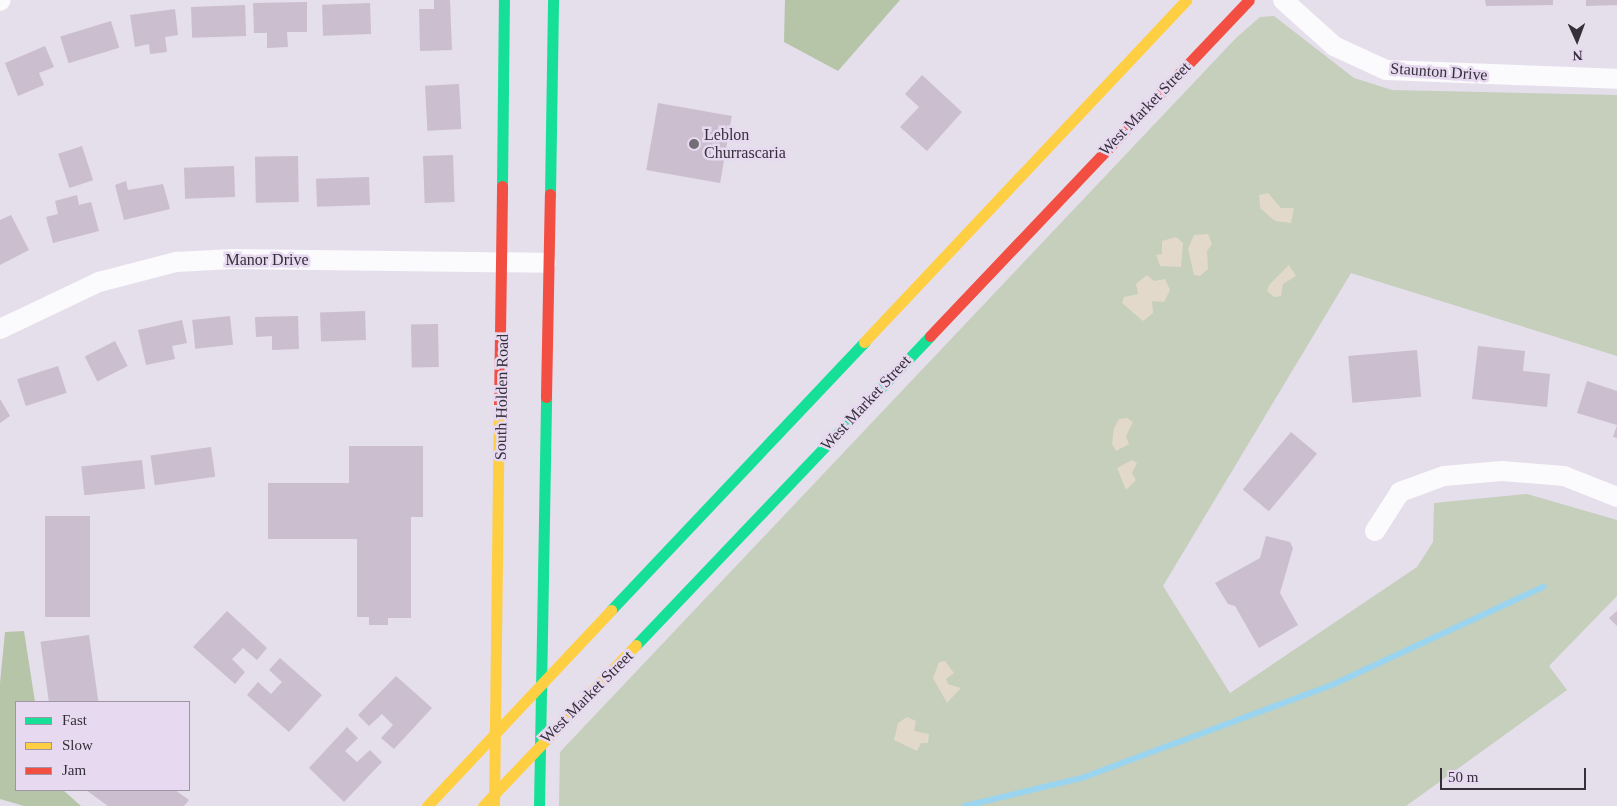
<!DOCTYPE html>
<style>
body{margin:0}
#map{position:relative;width:1617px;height:806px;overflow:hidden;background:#e5deeb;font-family:Georgia,serif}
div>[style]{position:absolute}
.green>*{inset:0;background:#c5cfbc}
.forest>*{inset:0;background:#b6c5a8}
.sand>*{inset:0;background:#e2d9cb}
.stream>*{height:5.5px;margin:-2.75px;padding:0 2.75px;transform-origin:2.75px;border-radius:2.75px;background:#9bd4ee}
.building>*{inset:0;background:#cbbece;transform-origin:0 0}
.street>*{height:20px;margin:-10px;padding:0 10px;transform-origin:10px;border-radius:10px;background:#fbfafc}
.fast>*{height:11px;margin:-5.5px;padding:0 5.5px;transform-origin:5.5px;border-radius:5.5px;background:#16e098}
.slow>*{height:11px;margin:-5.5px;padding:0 5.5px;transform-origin:5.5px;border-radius:5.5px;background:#ffcf43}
.jam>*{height:11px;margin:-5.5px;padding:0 5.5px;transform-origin:5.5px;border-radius:5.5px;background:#f24e42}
.dots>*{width:14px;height:14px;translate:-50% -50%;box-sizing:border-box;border:2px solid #e6d9f0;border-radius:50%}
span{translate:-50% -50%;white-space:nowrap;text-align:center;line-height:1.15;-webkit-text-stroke:5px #e6d9f0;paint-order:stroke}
.street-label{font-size:16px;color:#353039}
.poi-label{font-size:16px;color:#353039}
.left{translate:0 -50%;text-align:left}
.legend{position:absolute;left:15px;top:701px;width:175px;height:90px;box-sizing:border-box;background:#e6d9f0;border:1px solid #9f95a7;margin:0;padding:6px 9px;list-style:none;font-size:15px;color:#353039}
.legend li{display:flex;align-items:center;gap:10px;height:25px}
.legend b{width:25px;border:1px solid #9f95a7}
.north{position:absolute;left:1552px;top:15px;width:50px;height:50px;-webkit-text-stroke:4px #e6d9f0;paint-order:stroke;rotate:178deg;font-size:14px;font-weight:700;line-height:20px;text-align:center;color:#353039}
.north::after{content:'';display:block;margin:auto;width:18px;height:22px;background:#353039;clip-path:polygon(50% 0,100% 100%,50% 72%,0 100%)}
.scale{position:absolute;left:1440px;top:768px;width:146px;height:22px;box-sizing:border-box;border:2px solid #353039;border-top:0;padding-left:6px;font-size:15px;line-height:18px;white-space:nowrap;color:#353039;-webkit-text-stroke:4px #e6d9f0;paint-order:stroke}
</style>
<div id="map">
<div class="green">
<i style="clip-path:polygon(1274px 16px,1354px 78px,1392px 90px,1617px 95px,1617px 356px,1351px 273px,1163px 586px,1230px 693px,1417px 567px,1433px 542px,1434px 503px,1527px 494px,1617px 520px,1617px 596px,1549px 666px,1567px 690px,1406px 806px,559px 806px,560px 752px,1236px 38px,1260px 17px)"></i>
</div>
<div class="forest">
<i style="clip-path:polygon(785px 0,900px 0,838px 71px,784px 42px)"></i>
<i style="clip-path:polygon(24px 631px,35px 702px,16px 702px,16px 790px,63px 790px,81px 806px,24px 806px,0 799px,0 683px,5px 632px)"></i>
</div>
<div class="sand">
<i style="clip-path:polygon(1268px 193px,1281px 208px,1294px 208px,1291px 223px,1275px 221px,1260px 208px,1259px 195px)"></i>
<i style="clip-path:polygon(1208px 234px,1212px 244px,1207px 251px,1208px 269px,1200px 276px,1194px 275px,1188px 249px,1194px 235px)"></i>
<i style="clip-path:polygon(1176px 237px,1183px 243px,1181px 267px,1160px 266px,1156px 255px,1162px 254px,1162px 241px)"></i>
<i style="clip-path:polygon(1289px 265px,1296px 276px,1283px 284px,1281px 296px,1274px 297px,1267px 291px,1269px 285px)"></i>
<i style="clip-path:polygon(1147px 275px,1154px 281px,1165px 279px,1170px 290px,1164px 302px,1152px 301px,1153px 313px,1143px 321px,1122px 303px,1124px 297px,1138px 294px,1136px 284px)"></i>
<i style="clip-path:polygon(1127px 418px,1133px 422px,1126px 436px,1129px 444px,1116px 451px,1112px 444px,1114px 428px,1119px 419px)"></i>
<i style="clip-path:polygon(1132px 460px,1137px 463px,1132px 473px,1136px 480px,1126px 490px,1117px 468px)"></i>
<i style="clip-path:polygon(945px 661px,954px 673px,946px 679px,948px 684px,961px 688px,947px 703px,933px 678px,939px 662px)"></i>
<i style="clip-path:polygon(907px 717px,916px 721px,914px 731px,929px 734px,928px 743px,921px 743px,917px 751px,894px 740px,898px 723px)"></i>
</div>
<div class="stream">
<i style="left:965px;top:806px;width:120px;rotate:-13.5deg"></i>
<i style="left:1082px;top:778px;width:267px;rotate:-20.4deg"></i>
<i style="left:1332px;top:685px;width:233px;rotate:-24.9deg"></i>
</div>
<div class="building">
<i style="clip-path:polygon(434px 0,450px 0,452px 50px,420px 51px,419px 9px,434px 9px)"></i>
<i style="clip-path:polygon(1485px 0,1553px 0,1553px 5px,1486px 6px)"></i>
<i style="clip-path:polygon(1586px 0,1617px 0,1617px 5px,1586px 6px)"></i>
<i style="clip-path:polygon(307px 2px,307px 32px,287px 32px,288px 47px,267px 48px,267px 33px,254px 33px,253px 3px)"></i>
<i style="left:370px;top:3px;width:31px;height:48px;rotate:88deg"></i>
<i style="left:245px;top:5px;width:31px;height:54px;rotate:88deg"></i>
<i style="clip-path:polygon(175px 9px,178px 35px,165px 37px,167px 52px,150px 54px,149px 44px,135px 47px,130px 15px)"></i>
<i style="left:111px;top:21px;width:28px;height:53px;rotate:73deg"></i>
<i style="clip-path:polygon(45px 46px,54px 67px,39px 73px,44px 85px,18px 96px,5px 63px)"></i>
<i style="clip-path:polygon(922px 75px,962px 112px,927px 151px,900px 127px,919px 107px,905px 94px)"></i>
<i style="left:459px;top:84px;width:45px;height:34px;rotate:87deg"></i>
<i style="left:658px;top:103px;width:75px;height:68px;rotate:10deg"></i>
<i style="left:82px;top:146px;width:36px;height:25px;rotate:72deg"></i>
<i style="left:453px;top:155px;width:47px;height:30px;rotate:88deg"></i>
<i style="left:298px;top:156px;width:46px;height:43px;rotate:89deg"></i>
<i style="left:234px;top:166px;width:31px;height:50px;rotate:88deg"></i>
<i style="left:369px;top:177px;width:28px;height:53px;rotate:88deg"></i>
<i style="clip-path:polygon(126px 181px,128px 190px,163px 184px,170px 209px,124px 220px,115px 185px)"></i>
<i style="clip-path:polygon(77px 195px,79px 205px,91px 202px,99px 231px,53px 243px,46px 217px,58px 214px,55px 201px)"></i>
<i style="clip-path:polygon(11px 215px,29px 250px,0 265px,0 220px)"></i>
<i style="left:365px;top:311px;width:29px;height:45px;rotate:88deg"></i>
<i style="left:230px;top:316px;width:29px;height:38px;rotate:84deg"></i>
<i style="clip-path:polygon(298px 316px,299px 349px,272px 350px,272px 336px,256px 337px,255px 317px)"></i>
<i style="clip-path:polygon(182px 320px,187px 343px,172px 346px,175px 359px,146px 365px,138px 330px)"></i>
<i style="left:438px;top:324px;width:43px;height:27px;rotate:89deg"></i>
<i style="left:115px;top:341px;width:28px;height:34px;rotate:63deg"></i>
<i style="clip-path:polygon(1478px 346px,1525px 351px,1523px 371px,1550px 374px,1547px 407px,1472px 399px)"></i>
<i style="left:1417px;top:350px;width:47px;height:69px;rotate:85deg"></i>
<i style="left:58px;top:366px;width:28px;height:43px;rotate:72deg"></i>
<i style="clip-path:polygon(1587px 381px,1617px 391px,1617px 438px,1613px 437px,1617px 425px,1577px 413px)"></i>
<i style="clip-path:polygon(0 399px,10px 416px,0 423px)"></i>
<i style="left:1291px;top:432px;width:34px;height:75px;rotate:40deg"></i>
<i style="clip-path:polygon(349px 446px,423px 446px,423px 517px,411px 517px,411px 618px,388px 618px,388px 625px,369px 625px,369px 617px,357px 617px,357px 539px,268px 539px,268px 483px,349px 483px)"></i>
<i style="left:211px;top:447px;width:30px;height:61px;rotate:82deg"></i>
<i style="left:142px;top:460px;width:29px;height:61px;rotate:84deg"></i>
<i style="left:45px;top:516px;width:45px;height:101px"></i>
<i style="clip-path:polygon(1266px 536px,1290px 542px,1293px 548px,1280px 593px,1298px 625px,1259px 648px,1235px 606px,1228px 604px,1215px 583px,1260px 558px)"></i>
<i style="clip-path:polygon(227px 611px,267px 648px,257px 660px,243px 648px,232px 659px,245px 672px,235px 684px,193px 647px)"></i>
<i style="clip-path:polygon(1617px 611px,1617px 626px,1609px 618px)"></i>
<i style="left:89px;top:635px;width:68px;height:49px;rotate:82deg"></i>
<i style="clip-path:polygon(280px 658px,322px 695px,289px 732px,247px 695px,258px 682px,271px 694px,282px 682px,269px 670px)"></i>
<i style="clip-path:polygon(396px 676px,432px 708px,394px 749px,381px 738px,393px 725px,382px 714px,369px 726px,358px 715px)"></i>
<i style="clip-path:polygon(347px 727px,358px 738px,345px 751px,357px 762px,370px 750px,382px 762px,344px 802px,309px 768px)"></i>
<i style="clip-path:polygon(86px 790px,175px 790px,189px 800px,184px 806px,108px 806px)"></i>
</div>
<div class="street">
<i style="left:1283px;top:0;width:69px;rotate:42deg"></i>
<i style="left:1334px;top:46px;width:57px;rotate:24.8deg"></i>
<i style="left:1386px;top:70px;width:231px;rotate:2.2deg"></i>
<i style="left:0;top:1px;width:1px;rotate:-45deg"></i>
<i style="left:0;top:329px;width:110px;rotate:-25.4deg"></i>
<i style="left:99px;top:282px;width:80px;rotate:-14.6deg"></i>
<i style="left:176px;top:262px;width:57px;rotate:-3deg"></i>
<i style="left:233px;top:259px;width:313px;rotate:0.7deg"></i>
<i style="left:1375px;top:531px;width:46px;rotate:-57.3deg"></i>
<i style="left:1400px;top:492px;width:47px;rotate:-20deg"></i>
<i style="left:1444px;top:476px;width:58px;rotate:-4.9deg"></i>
<i style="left:1502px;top:471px;width:62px;rotate:4.6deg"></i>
<i style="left:1564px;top:476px;width:57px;rotate:21.6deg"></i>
</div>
<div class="fast">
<i style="left:502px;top:186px;width:186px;rotate:-89.4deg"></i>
<i style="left:550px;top:194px;width:194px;rotate:-89.1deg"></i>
<i style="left:611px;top:610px;width:369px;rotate:-46.6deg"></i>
<i style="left:636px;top:645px;width:427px;rotate:-46.4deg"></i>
<i style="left:539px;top:806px;width:409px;rotate:-89deg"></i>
</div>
<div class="slow">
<i style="left:864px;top:342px;width:470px;rotate:-46.7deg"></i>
<i style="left:427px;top:806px;width:269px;rotate:-46.8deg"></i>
<i style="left:483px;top:806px;width:222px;rotate:-46.5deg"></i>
<i style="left:494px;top:806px;width:400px;rotate:-89.3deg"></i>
</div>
<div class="jam">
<i style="left:930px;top:336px;width:463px;rotate:-46.5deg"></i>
<i style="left:546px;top:397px;width:203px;rotate:-88.9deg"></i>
<i style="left:499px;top:406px;width:220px;rotate:-89.2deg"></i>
</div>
<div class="dots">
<i style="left:694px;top:144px;background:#736d77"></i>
</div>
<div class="street-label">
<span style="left:1439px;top:72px;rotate:4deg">Staunton Drive</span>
<span style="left:1145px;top:109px;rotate:-46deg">West Market Street</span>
<span style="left:267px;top:260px">Manor Drive</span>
<span style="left:502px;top:397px;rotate:-89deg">South Holden Road</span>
<span style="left:866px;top:403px;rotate:-47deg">West Market Street</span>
<span style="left:587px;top:697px;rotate:-45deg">West Market Street</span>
</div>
<div class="poi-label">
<span class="left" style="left:704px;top:144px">Leblon<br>Churrascaria</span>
</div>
<ul class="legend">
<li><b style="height:6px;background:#16e098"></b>Fast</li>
<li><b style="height:6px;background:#ffcf43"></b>Slow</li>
<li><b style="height:6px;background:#f24e42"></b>Jam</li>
</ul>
<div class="north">N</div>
<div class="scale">50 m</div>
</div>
